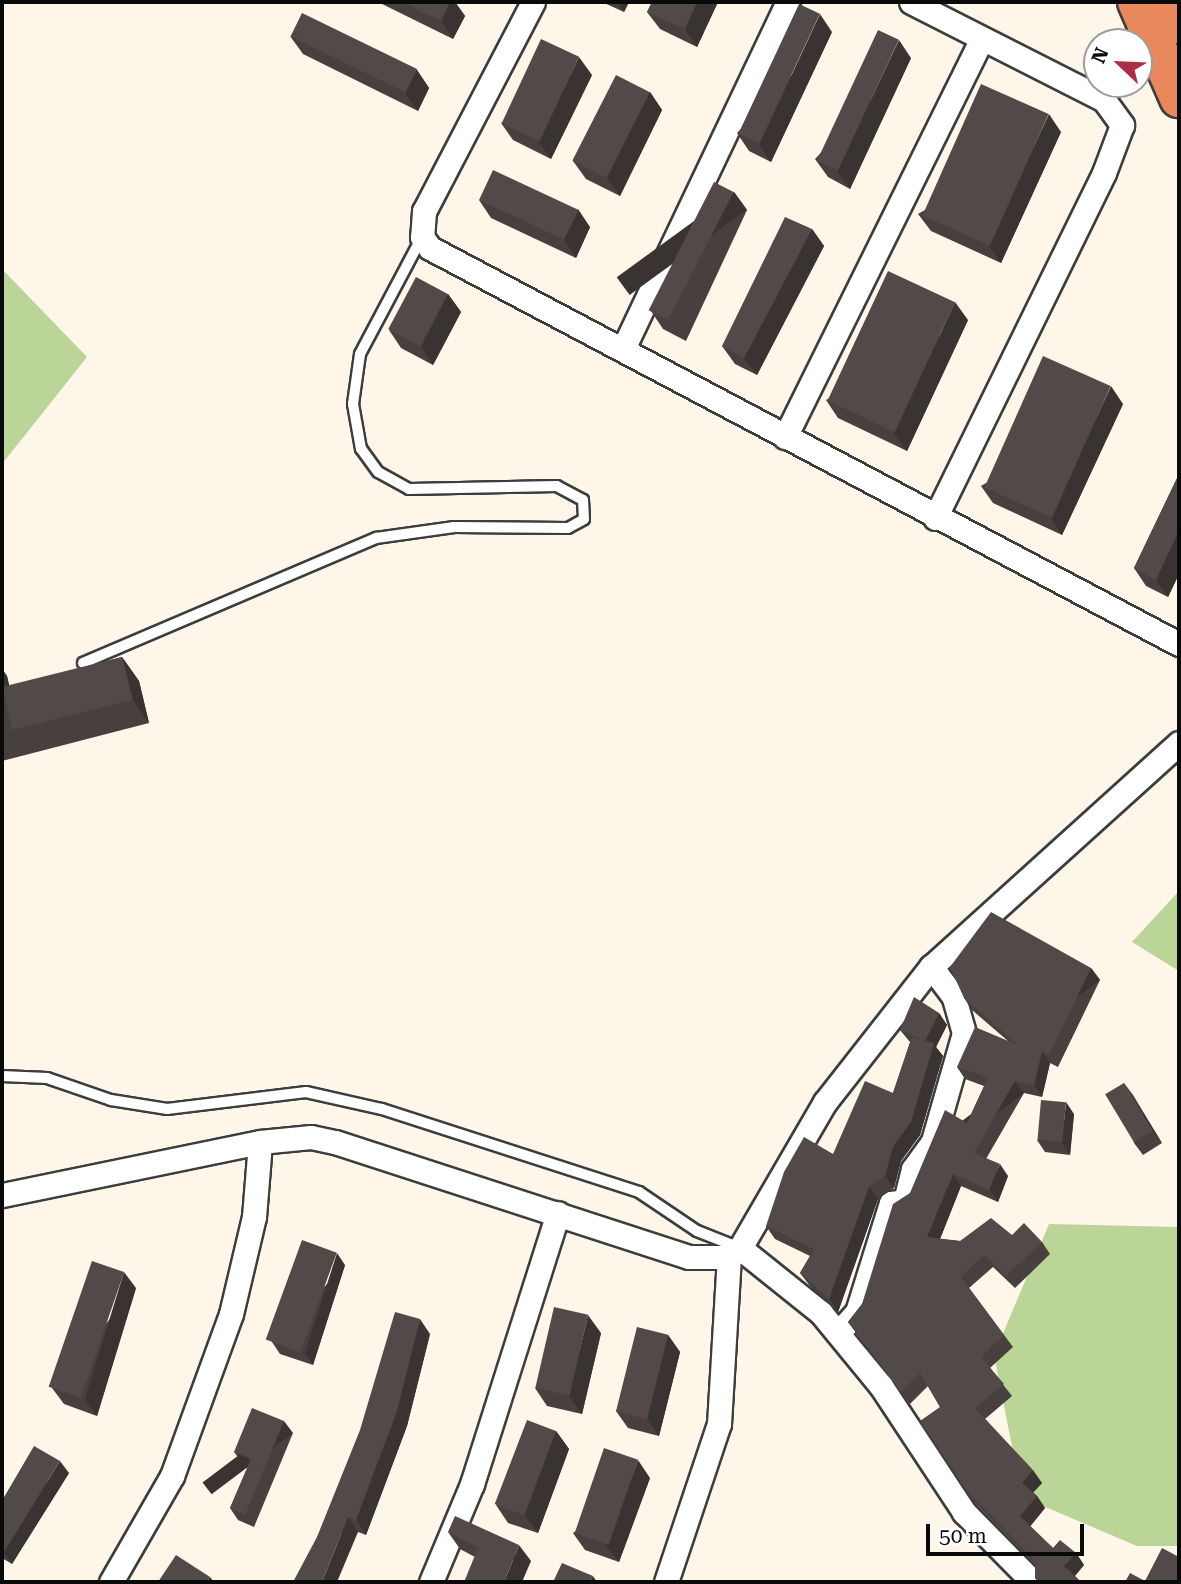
<!DOCTYPE html>
<style>
body{margin:0}
#map{position:relative;width:1181px;height:1584px;overflow:hidden;background:#fdf6e9;font-family:"Roboto Serif",serif}
div>[style]{position:absolute}
.forest>*{inset:0;background:#bbd497}
.roads{filter:drop-shadow(2px 0 #3d3d3d) drop-shadow(-2px 0 #3d3d3d) drop-shadow(0 2px #3d3d3d) drop-shadow(0 -2px #3d3d3d)}
.lane>*{height:10px;margin:-5px;padding:0 5px;transform-origin:5px;border-radius:5px;background:#fff}
.street>*{height:23px;margin:-11.5px;padding:0 11.5px;transform-origin:11.5px;border-radius:11.5px;background:#fff}
.highway>*{height:38px;margin:-19px;padding:0 19px;transform-origin:19px;border-radius:19px;background:#e9885c}
.wall>*{inset:0;background:#47403e}
.shaded-wall>*{inset:0;background:#393432;transform-origin:0 0}
.building>*{inset:0;background:#524a48;transform-origin:0 0}
span{translate:-50% -50%;white-space:nowrap;text-align:center;line-height:1.15;-webkit-text-stroke:7px #fff;paint-order:stroke}
.frame{position:absolute;inset:0;border:4px solid #0a0a0a;pointer-events:none}
.north{position:absolute;left:1083px;top:28px;width:70px;height:70px;box-sizing:border-box;background:#fff;border:2px solid #9d9d9d;border-radius:50%;rotate:293deg;font-size:19px;font-weight:700;line-height:28px;text-align:center;color:#0a0a0a}
.north::after{content:'';display:block;margin:auto;width:24px;height:32px;background:#af2e47;clip-path:polygon(50% 0,100% 100%,50% 72%,0 100%)}
.scale{position:absolute;left:926px;top:1524px;width:158px;height:32px;box-sizing:border-box;border:4px solid #0a0a0a;border-top:0;padding-left:9px;font-size:21px;line-height:24px;white-space:nowrap;color:#0a0a0a;-webkit-text-stroke:5px #fff;paint-order:stroke}
</style>
<div id="map">
<div class="forest">
<i style="clip-path:polygon(2px 269px,87px 357px,2px 464px)"></i>
<i style="clip-path:polygon(1179px 891px,1179px 971px,1132px 942px)"></i>
<i style="clip-path:polygon(1049px 1224px,1179px 1227px,1179px 1546px,1137px 1546px,1022px 1497px,994px 1355px)"></i>
</div>
<div class="roads">
<div class="lane">
<i style="left:83px;top:663px;width:319px;rotate:-23.1deg"></i>
<i style="left:376px;top:538px;width:79px;rotate:-8deg"></i>
<i style="left:454px;top:527px;width:114px;rotate:0.5deg"></i>
<i style="left:568px;top:528px;width:18px;rotate:-29deg"></i>
<i style="left:584px;top:519px;width:19px;rotate:-93deg"></i>
<i style="left:583px;top:500px;width:30px;rotate:-152deg"></i>
<i style="left:557px;top:486px;width:148px;rotate:178.8deg"></i>
<i style="left:409px;top:489px;width:35px;rotate:-151deg"></i>
<i style="left:378px;top:472px;width:29px;rotate:-126deg"></i>
<i style="left:361px;top:449px;width:46px;rotate:-100.1deg"></i>
<i style="left:353px;top:404px;width:50px;rotate:-82deg"></i>
<i style="left:360px;top:354px;width:132px;rotate:-62.1deg"></i>
<i style="left:2px;top:1076px;width:45px;rotate:2.5deg"></i>
<i style="left:47px;top:1078px;width:68px;rotate:19deg"></i>
<i style="left:111px;top:1100px;width:57px;rotate:9.1deg"></i>
<i style="left:167px;top:1109px;width:140px;rotate:-7deg"></i>
<i style="left:306px;top:1092px;width:78px;rotate:12.6deg"></i>
<i style="left:382px;top:1109px;width:270px;rotate:17.9deg"></i>
<i style="left:639px;top:1192px;width:70px;rotate:33.9deg"></i>
<i style="left:697px;top:1231px;width:46px;rotate:21.6deg"></i>
</div>
<div class="street">
<i style="left:533px;top:2px;width:236px;rotate:117.5deg"></i>
<i style="left:424px;top:211px;width:26px;rotate:94deg"></i>
<i style="left:422px;top:237px;width:14px;rotate:54deg"></i>
<i style="left:430px;top:248px;width:847px;rotate:27.87deg"></i>
<i style="left:911px;top:2px;width:216px;rotate:26.9deg"></i>
<i style="left:1104px;top:100px;width:31px;rotate:54deg"></i>
<i style="left:1122px;top:125px;width:51px;rotate:110.6deg"></i>
<i style="left:1104px;top:173px;width:384px;rotate:116.1deg"></i>
<i style="left:623px;top:349px;width:384px;rotate:-64.6deg"></i>
<i style="left:785px;top:437px;width:444px;rotate:-63.7deg"></i>
<i style="left:2px;top:1195px;width:263px;rotate:-11.6deg"></i>
<i style="left:740px;top:1248px;width:104px;rotate:38.7deg"></i>
<i style="left:821px;top:1313px;width:94px;rotate:50.6deg"></i>
<i style="left:881px;top:1386px;width:151px;rotate:56.6deg"></i>
<i style="left:964px;top:1512px;width:98px;rotate:45.4deg"></i>
<i style="left:838px;top:1333px;width:28px;rotate:-48deg"></i>
<i style="left:857px;top:1312px;width:114px;rotate:-72.7deg"></i>
<i style="left:891px;top:1203px;width:14px;rotate:-8deg"></i>
<i style="left:905px;top:1201px;width:33px;rotate:-76deg"></i>
<i style="left:913px;top:1169px;width:34px;rotate:-54deg"></i>
<i style="left:933px;top:1141px;width:112px;rotate:-74deg"></i>
<i style="left:964px;top:1033px;width:37px;rotate:-106deg"></i>
<i style="left:954px;top:997px;width:38px;rotate:-127deg"></i>
<i style="left:111px;top:1582px;width:122px;rotate:-60.1deg"></i>
<i style="left:172px;top:1476px;width:172px;rotate:-70deg"></i>
<i style="left:231px;top:1314px;width:100px;rotate:-76.7deg"></i>
<i style="left:254px;top:1217px;width:75px;rotate:-85.4deg"></i>
<i style="left:260px;top:1142px;width:51px;rotate:-5.6deg"></i>
<i style="left:311px;top:1137px;width:25px;rotate:12deg"></i>
<i style="left:335px;top:1142px;width:372px;rotate:18deg"></i>
<i style="left:689px;top:1257px;width:40px"></i>
<i style="left:729px;top:1257px;width:14px;rotate:-39deg"></i>
<i style="left:740px;top:1248px;width:169px;rotate:-59.8deg"></i>
<i style="left:825px;top:1102px;width:172px;rotate:-51.9deg"></i>
<i style="left:931px;top:967px;width:334px;rotate:-42.1deg"></i>
<i style="left:431px;top:1582px;width:106px;rotate:-67.3deg"></i>
<i style="left:472px;top:1484px;width:284px;rotate:-72.4deg"></i>
<i style="left:666px;top:1582px;width:167px;rotate:-71.5deg"></i>
<i style="left:719px;top:1424px;width:167px;rotate:-86.6deg"></i>
</div>
<div class="highway">
<i style="left:1137px;top:2px;width:105px;rotate:66.4deg"></i>
<i style="left:1170px;top:2px;width:24px;rotate:68deg"></i>
</div>
</div>
<div class="wall">
<i style="clip-path:polygon(378px 2px,455px 2px,465px 16px,453px 39px)"></i>
<i style="clip-path:polygon(602px 2px,629px 2px,624px 12px)"></i>
<i style="clip-path:polygon(652px 2px,718px 2px,697px 47px,660px 29px,647px 12px)"></i>
<i style="clip-path:polygon(832px 32px,771px 162px,749px 151px,737px 133px)"></i>
<i style="clip-path:polygon(290px 36px,417px 70px,429px 88px,418px 111px,303px 54px)"></i>
<i style="clip-path:polygon(911px 58px,850px 189px,828px 177px,815px 159px)"></i>
<i style="clip-path:polygon(592px 75px,551px 159px,513px 140px,501px 123px)"></i>
<i style="clip-path:polygon(650px 92px,662px 110px,620px 196px,586px 179px,573px 161px)"></i>
<i style="clip-path:polygon(1061px 132px,1001px 263px,931px 231px,918px 214px)"></i>
<i style="clip-path:polygon(734px 192px,747px 210px,686px 341px,663px 329px,651px 311px)"></i>
<i style="clip-path:polygon(479px 200px,590px 227px,576px 258px,491px 218px)"></i>
<i style="clip-path:polygon(812px 229px,824px 246px,757px 375px,735px 364px,722px 346px)"></i>
<i style="clip-path:polygon(448px 294px,461px 312px,433px 365px,401px 348px,389px 330px)"></i>
<i style="clip-path:polygon(968px 320px,907px 451px,838px 418px,826px 400px)"></i>
<i style="clip-path:polygon(1123px 404px,1062px 535px,993px 503px,981px 486px)"></i>
<i style="clip-path:polygon(1179px 474px,1179px 574px,1168px 597px,1146px 586px,1134px 568px)"></i>
<i style="clip-path:polygon(122px 657px,139px 681px,149px 723px,2px 761px,2px 669px,7px 676px,9px 687px)"></i>
<i style="clip-path:polygon(1091px 968px,1100px 980px,1058px 1067px,1050px 1063px,1042px 1097px,1024px 1093px,986px 1159px,1008px 1176px,998px 1202px,961px 1186px,940px 1239px,960px 1241px,1012px 1235px,1042px 1242px,1050px 1254px,1015px 1288px,993px 1267px,969px 1288px,1013px 1347px,990px 1368px,1012px 1396px,985px 1419px,1042px 1483px,1033px 1492px,1037px 1496px,1045px 1508px,1030px 1526px,1053px 1548px,1076px 1553px,1084px 1565px,1075px 1576px,1081px 1582px,1038px 1582px,1035px 1578px,1035px 1564px,975px 1503px,967px 1491px,940px 1407px,928px 1386px,910px 1404px,848px 1322px,862px 1304px,910px 1193px,967px 1123px,984px 1086px,965px 1079px,957px 1067px,1008px 1041px,972px 1010px,964px 998px)"></i>
<i style="clip-path:polygon(939px 1013px,947px 1025px,936px 1047px,943px 1056px,920px 1135px,901px 1161px,894px 1188px,878px 1199px,838px 1312px,810px 1286px,800px 1273px,810px 1256px,775px 1239px,766px 1226px,833px 1154px,893px 1093px,910px 1042px,900px 1030px)"></i>
<i style="clip-path:polygon(1124px 1083px,1162px 1143px,1143px 1155px,1134px 1143px)"></i>
<i style="clip-path:polygon(1074px 1114px,1070px 1155px,1045px 1152px,1037px 1140px)"></i>
<i style="clip-path:polygon(345px 1265px,313px 1365px,280px 1354px,272px 1342px)"></i>
<i style="clip-path:polygon(136px 1288px,97px 1416px,64px 1404px,52px 1388px)"></i>
<i style="clip-path:polygon(601px 1333px,582px 1414px,547px 1406px,535px 1388px)"></i>
<i style="clip-path:polygon(430px 1334px,407px 1426px,366px 1535px,358px 1532px,317px 1537px)"></i>
<i style="clip-path:polygon(668px 1335px,680px 1352px,659px 1436px,628px 1428px,616px 1411px)"></i>
<i style="clip-path:polygon(556px 1431px,569px 1449px,538px 1533px,508px 1523px,496px 1505px)"></i>
<i style="clip-path:polygon(293px 1433px,254px 1527px,238px 1520px,230px 1508px,248px 1466px,243px 1464px,234px 1452px)"></i>
<i style="clip-path:polygon(69px 1473px,12px 1564px,2px 1558px,2px 1498px,3px 1499px)"></i>
<i style="clip-path:polygon(650px 1478px,619px 1562px,585px 1550px,573px 1533px)"></i>
<i style="clip-path:polygon(448px 1532px,531px 1561px,475px 1557px,460px 1549px)"></i>
</div>
<div class="shaded-wall">
<i style="clip-path:polygon(450px 2px,455px 2px,465px 16px,453px 39px,441px 21px)"></i>
<i style="clip-path:polygon(617px 2px,629px 2px,624px 12px)"></i>
<i style="clip-path:polygon(697px 2px,718px 2px,697px 47px,685px 29px)"></i>
<i style="clip-path:polygon(820px 14px,832px 32px,771px 162px,759px 145px)"></i>
<i style="clip-path:polygon(899px 40px,911px 58px,850px 189px,837px 171px)"></i>
<i style="clip-path:polygon(579px 57px,592px 75px,551px 159px,538px 141px)"></i>
<i style="clip-path:polygon(417px 70px,429px 88px,418px 111px,405px 93px)"></i>
<i style="clip-path:polygon(650px 92px,662px 110px,620px 196px,607px 178px)"></i>
<i style="clip-path:polygon(1049px 114px,1061px 132px,1001px 263px,988px 245px)"></i>
<i style="left:734px;top:192px;width:22px;height:145px;rotate:54deg"></i>
<i style="clip-path:polygon(578px 209px,590px 227px,576px 258px,564px 240px)"></i>
<i style="clip-path:polygon(812px 229px,824px 246px,757px 375px,744px 358px)"></i>
<i style="clip-path:polygon(448px 294px,461px 312px,433px 365px,421px 347px)"></i>
<i style="clip-path:polygon(955px 302px,968px 320px,907px 451px,894px 434px)"></i>
<i style="clip-path:polygon(1111px 386px,1123px 404px,1062px 535px,1050px 517px)"></i>
<i style="clip-path:polygon(1179px 530px,1179px 574px,1168px 597px,1156px 580px)"></i>
<i style="clip-path:polygon(122px 657px,139px 681px,149px 723px,133px 700px)"></i>
<i style="clip-path:polygon(2px 669px,7px 676px,16px 712px,2px 693px)"></i>
<i style="left:1091px;top:968px;width:15px;height:97px;rotate:53deg"></i>
<i style="clip-path:polygon(939px 1013px,947px 1025px,936px 1047px,943px 1056px,920px 1135px,901px 1161px,894px 1188px,885px 1176px,925px 1041px)"></i>
<i style="clip-path:polygon(1042px 1051px,1050px 1063px,1042px 1097px,1034px 1085px)"></i>
<i style="left:1015px;top:1081px;width:15px;height:83px;rotate:53deg"></i>
<i style="clip-path:polygon(1124px 1083px,1133px 1095px,1162px 1143px,1153px 1131px)"></i>
<i style="clip-path:polygon(1066px 1102px,1074px 1114px,1070px 1155px,1062px 1143px)"></i>
<i style="clip-path:polygon(1000px 1164px,1008px 1176px,998px 1202px,989px 1190px)"></i>
<i style="clip-path:polygon(953px 1174px,961px 1186px,936px 1249px,927px 1237px)"></i>
<i style="clip-path:polygon(869px 1186px,878px 1199px,838px 1312px,829px 1299px)"></i>
<i style="clip-path:polygon(337px 1253px,345px 1265px,313px 1365px,305px 1353px)"></i>
<i style="clip-path:polygon(124px 1272px,136px 1288px,97px 1416px,85px 1399px)"></i>
<i style="clip-path:polygon(588px 1315px,601px 1333px,582px 1414px,569px 1396px)"></i>
<i style="clip-path:polygon(420px 1319px,430px 1334px,407px 1426px,366px 1535px,356px 1520px)"></i>
<i style="clip-path:polygon(668px 1335px,680px 1352px,659px 1436px,647px 1419px)"></i>
<i style="left:284px;top:1421px;width:15px;height:102px;rotate:53deg"></i>
<i style="clip-path:polygon(556px 1431px,569px 1449px,538px 1533px,525px 1516px)"></i>
<i style="clip-path:polygon(638px 1460px,650px 1478px,619px 1562px,606px 1545px)"></i>
<i style="clip-path:polygon(60px 1461px,69px 1473px,12px 1564px,4px 1552px)"></i>
<i style="clip-path:polygon(1033px 1470px,1042px 1483px,1031px 1495px,1022px 1483px)"></i>
<i style="clip-path:polygon(1037px 1496px,1045px 1508px,1029px 1528px,1020px 1516px)"></i>
<i style="clip-path:polygon(348px 1517px,358px 1532px,337px 1582px,322px 1582px)"></i>
<i style="clip-path:polygon(519px 1545px,531px 1561px,522px 1582px,504px 1582px)"></i>
<i style="clip-path:polygon(1076px 1553px,1084px 1565px,1073px 1578px,1064px 1566px)"></i>
<i style="clip-path:polygon(593px 1576px,597px 1582px,590px 1582px)"></i>
<i style="clip-path:polygon(210px 1577px,214px 1582px,207px 1582px)"></i>
</div>
<div class="building">
<i style="clip-path:polygon(401px 2px,450px 2px,441px 21px)"></i>
<i style="clip-path:polygon(652px 2px,697px 2px,685px 29px,647px 12px)"></i>
<i style="left:799px;top:4px;width:23px;height:143px;rotate:25deg"></i>
<i style="left:302px;top:13px;width:128px;height:26px;rotate:26deg"></i>
<i style="left:878px;top:30px;width:23px;height:144px;rotate:25deg"></i>
<i style="left:541px;top:39px;width:42px;height:93px;rotate:25deg"></i>
<i style="left:616px;top:75px;width:38px;height:96px;rotate:27deg"></i>
<i style="left:981px;top:84px;width:74px;height:144px;rotate:24deg"></i>
<i style="left:493px;top:170px;width:94px;height:33px;rotate:25deg"></i>
<i style="left:714px;top:182px;width:22px;height:144px;rotate:27deg"></i>
<i style="clip-path:polygon(785px 217px,812px 229px,744px 358px,722px 346px)"></i>
<i style="left:888px;top:271px;width:74px;height:143px;rotate:25deg"></i>
<i style="left:416px;top:277px;width:36px;height:59px;rotate:28deg"></i>
<i style="left:1043px;top:356px;width:74px;height:144px;rotate:24deg"></i>
<i style="clip-path:polygon(1179px 474px,1179px 530px,1156px 580px,1134px 568px)"></i>
<i style="left:122px;top:657px;width:44px;height:124px;rotate:76deg"></i>
<i style="clip-path:polygon(991px 912px,1091px 968px,1049px 1055px,1042px 1051px,1034px 1085px,1015px 1081px,974px 1153px,1000px 1164px,989px 1190px,953px 1174px,927px 1237px,960px 1241px,991px 1218px,1012px 1235px,1024px 1223px,1042px 1242px,1006px 1276px,984px 1255px,961px 1277px,1004px 1335px,981px 1357px,1004px 1384px,975px 1408px,1033px 1470px,1022px 1483px,1037px 1496px,1020px 1516px,1053px 1548px,1060px 1540px,1076px 1553px,1064px 1566px,1081px 1582px,1040px 1582px,1035px 1578px,1035px 1561px,967px 1491px,920px 1421px,940px 1407px,920px 1373px,901px 1392px,848px 1322px,862px 1304px,893px 1204px,910px 1193px,945px 1110px,967px 1123px,988px 1078px,957px 1067px,975px 1027px,1018px 1045px,964px 998px,950px 967px)"></i>
<i style="clip-path:polygon(914px 997px,939px 1013px,925px 1041px,900px 1030px)"></i>
<i style="clip-path:polygon(912px 1037px,934px 1043px,911px 1122px,892px 1148px,885px 1176px,869px 1186px,829px 1299px,800px 1273px,814px 1249px,766px 1226px,784px 1172px,804px 1137px,833px 1154px,865px 1081px,893px 1093px)"></i>
<i style="left:1124px;top:1083px;width:56px;height:22px;rotate:59deg"></i>
<i style="left:1041px;top:1100px;width:25px;height:40px;rotate:5deg"></i>
<i style="left:302px;top:1240px;width:37px;height:106px;rotate:20deg"></i>
<i style="left:92px;top:1261px;width:34px;height:133px;rotate:19deg"></i>
<i style="left:554px;top:1307px;width:35px;height:83px;rotate:13deg"></i>
<i style="clip-path:polygon(395px 1312px,420px 1319px,397px 1411px,356px 1520px,348px 1517px,322px 1582px,293px 1582px,317px 1537px,360px 1430px)"></i>
<i style="left:637px;top:1327px;width:32px;height:87px;rotate:14deg"></i>
<i style="clip-path:polygon(252px 1408px,284px 1421px,245px 1515px,230px 1508px,251px 1459px,234px 1452px)"></i>
<i style="left:527px;top:1420px;width:31px;height:90px;rotate:21deg"></i>
<i style="clip-path:polygon(34px 1446px,60px 1461px,4px 1552px,2px 1551px,2px 1498px,3px 1499px)"></i>
<i style="left:604px;top:1448px;width:36px;height:90px;rotate:19deg"></i>
<i style="clip-path:polygon(455px 1516px,519px 1545px,504px 1582px,464px 1582px,478px 1548px,448px 1532px)"></i>
<i style="clip-path:polygon(1162px 1548px,1179px 1557px,1179px 1582px,1125px 1582px,1130px 1573px,1145px 1581px)"></i>
<i style="clip-path:polygon(176px 1555px,210px 1577px,207px 1582px,158px 1582px)"></i>
<i style="clip-path:polygon(562px 1563px,593px 1576px,590px 1582px,553px 1582px)"></i>
</div>
<div class="frame"></div>
<div class="north">N</div>
<div class="scale">50 m</div>
</div>
